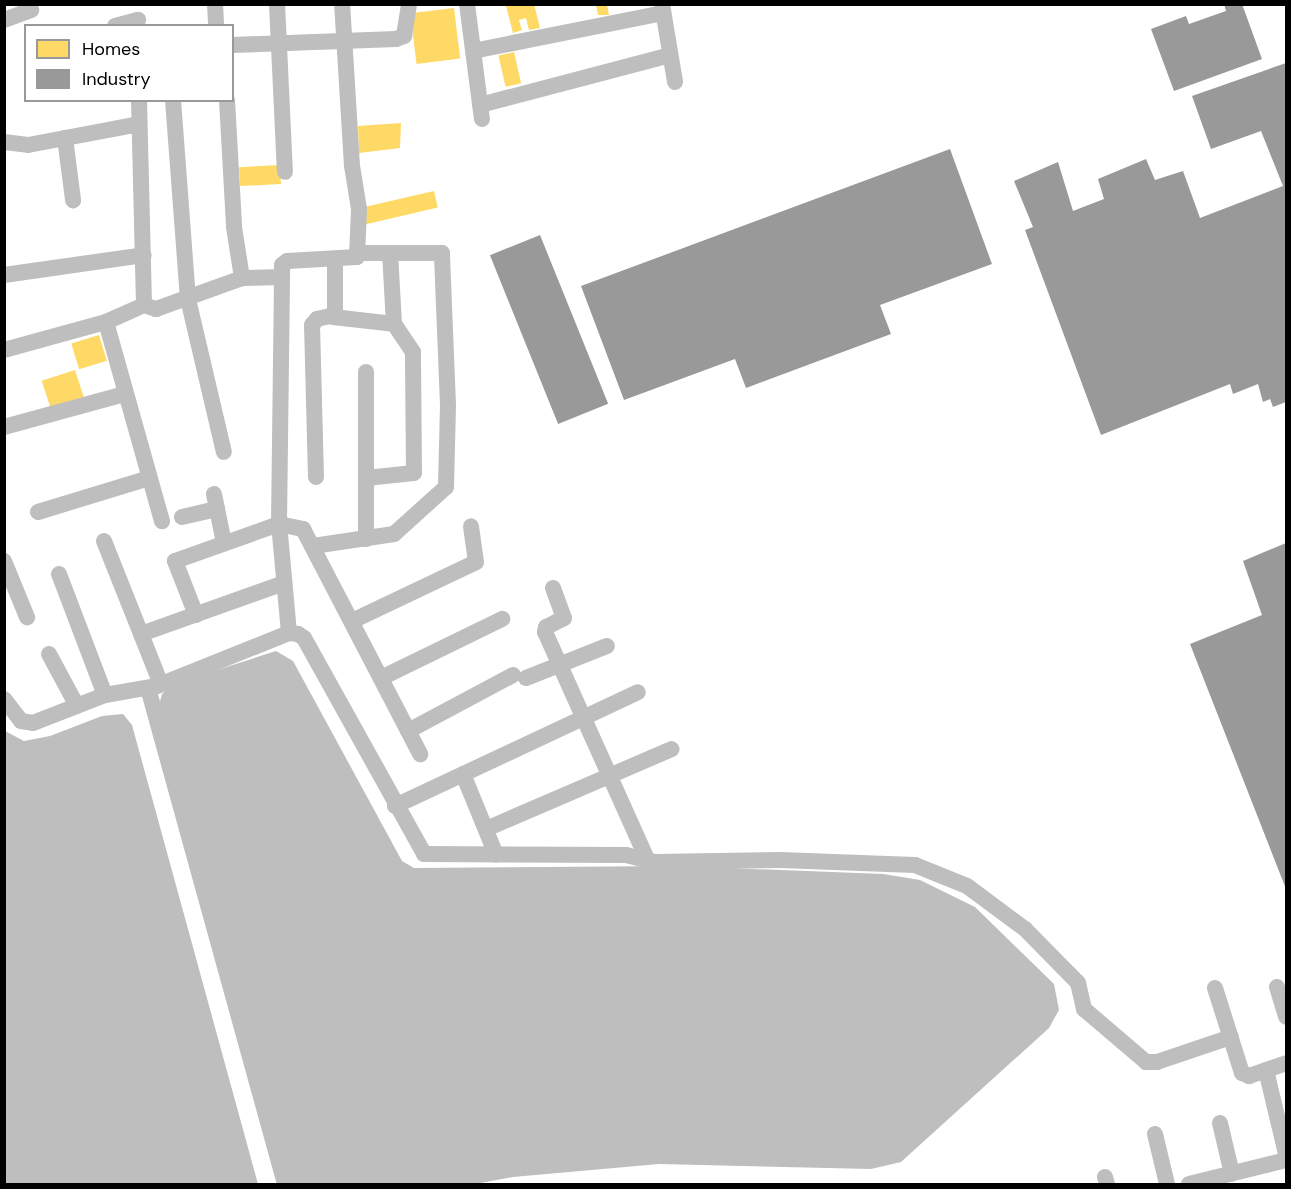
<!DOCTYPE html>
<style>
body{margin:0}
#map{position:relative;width:1291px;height:1189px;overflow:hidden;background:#fff;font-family:"DM Sans",sans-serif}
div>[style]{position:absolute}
.water>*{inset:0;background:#bebebe}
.homes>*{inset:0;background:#ffd966;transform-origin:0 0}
.industry>*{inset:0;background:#999;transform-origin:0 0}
.minor>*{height:16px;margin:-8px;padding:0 8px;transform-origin:8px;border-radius:8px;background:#bebebe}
span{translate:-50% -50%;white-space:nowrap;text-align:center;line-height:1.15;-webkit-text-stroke:6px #fff;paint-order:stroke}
.frame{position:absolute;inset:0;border:6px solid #000;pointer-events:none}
.legend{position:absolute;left:24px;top:24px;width:210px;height:78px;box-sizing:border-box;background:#fff;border:2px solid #999;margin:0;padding:8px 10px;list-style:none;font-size:18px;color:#000}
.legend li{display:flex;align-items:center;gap:12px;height:30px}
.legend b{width:30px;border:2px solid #999}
</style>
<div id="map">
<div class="water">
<i style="clip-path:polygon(276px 651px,293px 661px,402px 861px,414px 868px,677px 866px,883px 874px,920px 880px,975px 907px,1054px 984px,1059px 1010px,1049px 1028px,901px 1162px,871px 1169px,659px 1164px,513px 1177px,475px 1184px,287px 1184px,159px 705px,162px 694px,174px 684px)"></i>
<i style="clip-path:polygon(123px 714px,132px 725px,258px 1184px,5px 1184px,5px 731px,24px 741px,50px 736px,102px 716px)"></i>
</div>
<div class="homes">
<i style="clip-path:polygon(534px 4px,540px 28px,529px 30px,526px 18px,519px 20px,522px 30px,513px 33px,506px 6px)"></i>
<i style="clip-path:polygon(596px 5px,607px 5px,609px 15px,598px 15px)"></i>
<i style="left:454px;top:8px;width:51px;height:44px;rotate:83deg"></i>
<i style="left:514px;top:52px;width:32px;height:16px;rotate:77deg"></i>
<i style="clip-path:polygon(401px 123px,400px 148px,359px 153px,358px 126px)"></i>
<i style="left:280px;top:165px;width:19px;height:41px;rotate:87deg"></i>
<i style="left:434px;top:191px;width:17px;height:77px;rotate:77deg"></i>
<i style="left:99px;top:335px;width:27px;height:29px;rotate:73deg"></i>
<i style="left:75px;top:370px;width:33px;height:35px;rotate:72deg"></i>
</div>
<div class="industry">
<i style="clip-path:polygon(1224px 4px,1242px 4px,1262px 59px,1174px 91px,1151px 29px,1186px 16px,1189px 24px,1226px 11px)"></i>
<i style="clip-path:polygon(1286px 63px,1286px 402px,1273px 407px,1270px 399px,1263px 402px,1258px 384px,1233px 394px,1230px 384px,1101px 435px,1025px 230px,1033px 227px,1014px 181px,1058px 162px,1073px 211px,1104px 199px,1098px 179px,1146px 159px,1155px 180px,1183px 171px,1200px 218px,1283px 186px,1261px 131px,1211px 149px,1192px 96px)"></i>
<i style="clip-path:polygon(950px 149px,992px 264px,880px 305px,891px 334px,746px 388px,735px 359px,624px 400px,581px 286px)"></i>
<i style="left:540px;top:235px;width:182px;height:54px;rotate:68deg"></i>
<i style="clip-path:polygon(1286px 543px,1286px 889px,1190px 644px,1262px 615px,1243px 561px)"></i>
</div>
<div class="minor">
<i style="left:215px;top:4px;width:22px;rotate:87deg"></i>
<i style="left:277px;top:4px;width:168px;rotate:87.3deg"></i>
<i style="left:467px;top:4px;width:116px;rotate:82.6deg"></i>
<i style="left:662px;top:4px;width:79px;rotate:80.5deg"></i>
<i style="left:4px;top:20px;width:29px;rotate:-20deg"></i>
<i style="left:115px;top:26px;width:24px;rotate:-15deg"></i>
<i style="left:232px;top:45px;width:164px;rotate:-2.1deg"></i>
<i style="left:396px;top:39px;width:9px;rotate:-21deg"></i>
<i style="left:404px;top:36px;width:32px;rotate:-81deg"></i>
<i style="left:473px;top:51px;width:194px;rotate:-11.3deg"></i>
<i style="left:139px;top:100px;width:205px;rotate:88.6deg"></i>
<i style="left:144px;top:305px;width:13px;rotate:18deg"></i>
<i style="left:156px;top:309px;width:91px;rotate:-19.8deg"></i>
<i style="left:242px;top:278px;width:40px;rotate:-1.4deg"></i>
<i style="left:173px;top:100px;width:200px;rotate:85.7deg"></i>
<i style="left:188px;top:299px;width:157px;rotate:76.8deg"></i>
<i style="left:227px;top:100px;width:127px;rotate:86.8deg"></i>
<i style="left:234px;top:227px;width:52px;rotate:81.1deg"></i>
<i style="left:480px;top:105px;width:196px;rotate:-14.7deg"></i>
<i style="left:65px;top:138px;width:63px;rotate:82.6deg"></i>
<i style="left:4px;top:142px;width:24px;rotate:7deg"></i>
<i style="left:28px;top:145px;width:113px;rotate:-10.7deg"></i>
<i style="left:4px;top:275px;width:141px;rotate:-8.1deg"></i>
<i style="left:144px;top:305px;width:42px;rotate:155.9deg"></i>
<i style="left:106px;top:322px;width:207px;rotate:74.3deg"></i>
<i style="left:333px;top:317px;width:61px;rotate:6.5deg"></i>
<i style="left:4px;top:350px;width:106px;rotate:-15.4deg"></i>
<i style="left:366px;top:372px;width:167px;rotate:90deg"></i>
<i style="left:4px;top:427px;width:125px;rotate:-15.3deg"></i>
<i style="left:316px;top:477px;width:152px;rotate:-91.5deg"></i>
<i style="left:312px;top:325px;width:8px;rotate:-50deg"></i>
<i style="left:317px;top:319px;width:18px;rotate:-13deg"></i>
<i style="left:335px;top:315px;width:55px;rotate:-90deg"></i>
<i style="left:366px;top:478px;width:48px;rotate:-5.9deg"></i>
<i style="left:414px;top:473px;width:121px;rotate:-90.5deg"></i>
<i style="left:413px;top:352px;width:34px;rotate:-124deg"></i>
<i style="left:394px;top:324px;width:71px;rotate:-93.2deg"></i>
<i style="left:214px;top:494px;width:50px;rotate:78.5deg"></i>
<i style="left:38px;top:512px;width:116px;rotate:-17deg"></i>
<i style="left:182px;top:517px;width:36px;rotate:-13deg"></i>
<i style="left:104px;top:541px;width:154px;rotate:68.3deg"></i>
<i style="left:313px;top:546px;width:82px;rotate:-8.4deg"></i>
<i style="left:394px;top:534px;width:70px;rotate:-42.1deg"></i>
<i style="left:446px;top:487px;width:82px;rotate:-88.6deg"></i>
<i style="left:448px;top:405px;width:152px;rotate:-92.3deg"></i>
<i style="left:442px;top:253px;width:85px;rotate:180deg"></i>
<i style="left:4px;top:561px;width:61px;rotate:67.7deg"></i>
<i style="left:59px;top:574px;width:129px;rotate:69.2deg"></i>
<i style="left:553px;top:588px;width:32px;rotate:70deg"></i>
<i style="left:564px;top:618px;width:20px;rotate:153deg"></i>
<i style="left:546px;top:627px;width:5px;rotate:101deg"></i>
<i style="left:545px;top:632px;width:251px;rotate:65.8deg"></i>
<i style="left:196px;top:615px;width:58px;rotate:-111.3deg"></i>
<i style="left:175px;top:561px;width:110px;rotate:-19.6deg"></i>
<i style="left:279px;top:524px;width:25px;rotate:12deg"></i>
<i style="left:303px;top:529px;width:254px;rotate:62.5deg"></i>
<i style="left:352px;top:621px;width:137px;rotate:-25.4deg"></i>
<i style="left:476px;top:562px;width:36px;rotate:-98deg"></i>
<i style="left:289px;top:633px;width:109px;rotate:-95.2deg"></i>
<i style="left:279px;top:524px;width:259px;rotate:-89.3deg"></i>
<i style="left:282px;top:265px;width:6px;rotate:-39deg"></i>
<i style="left:287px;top:261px;width:70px;rotate:-3.3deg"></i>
<i style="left:357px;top:257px;width:48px;rotate:-87.6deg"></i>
<i style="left:359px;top:209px;width:44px;rotate:-99.2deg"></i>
<i style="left:352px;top:166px;width:162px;rotate:-93.5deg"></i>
<i style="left:141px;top:634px;width:152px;rotate:-19.6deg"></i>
<i style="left:49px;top:654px;width:59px;rotate:61.7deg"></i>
<i style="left:381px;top:678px;width:135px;rotate:-26deg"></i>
<i style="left:526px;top:678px;width:87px;rotate:-21.6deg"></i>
<i style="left:148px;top:688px;width:515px;rotate:74.56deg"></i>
<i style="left:4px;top:699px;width:28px;rotate:52deg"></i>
<i style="left:21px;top:721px;width:12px;rotate:9deg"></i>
<i style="left:33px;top:723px;width:77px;rotate:-21.3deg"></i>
<i style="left:105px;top:695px;width:53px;rotate:-9.8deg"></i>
<i style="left:157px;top:686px;width:142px;rotate:-21.9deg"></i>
<i style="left:289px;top:633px;width:9px;rotate:6deg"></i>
<i style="left:298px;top:634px;width:7px;rotate:34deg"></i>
<i style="left:304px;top:638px;width:247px;rotate:60.9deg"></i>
<i style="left:424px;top:854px;width:202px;rotate:0.3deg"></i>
<i style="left:626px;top:855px;width:30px;rotate:14deg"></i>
<i style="left:655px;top:862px;width:125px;rotate:-0.9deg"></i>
<i style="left:780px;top:860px;width:135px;rotate:2.1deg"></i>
<i style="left:915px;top:865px;width:56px;rotate:22deg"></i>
<i style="left:967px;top:886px;width:72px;rotate:36.6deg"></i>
<i style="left:1025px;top:929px;width:76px;rotate:45.5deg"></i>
<i style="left:1078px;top:983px;width:27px;rotate:77deg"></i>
<i style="left:1084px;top:1009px;width:82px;rotate:40.5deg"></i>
<i style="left:1146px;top:1062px;width:11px"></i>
<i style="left:1157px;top:1062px;width:78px;rotate:-18.7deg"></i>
<i style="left:408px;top:731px;width:119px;rotate:-28.1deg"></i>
<i style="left:463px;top:774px;width:87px;rotate:67.8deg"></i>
<i style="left:395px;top:806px;width:268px;rotate:-25.1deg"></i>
<i style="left:486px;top:829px;width:202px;rotate:-23.3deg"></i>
<i style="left:1277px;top:987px;width:31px;rotate:73deg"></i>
<i style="left:1215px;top:988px;width:89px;rotate:72.4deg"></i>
<i style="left:1242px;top:1073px;width:8px;rotate:23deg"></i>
<i style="left:1249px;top:1076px;width:39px;rotate:-19deg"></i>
<i style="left:1266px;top:1070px;width:86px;rotate:76.6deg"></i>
<i style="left:1220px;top:1123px;width:52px;rotate:76.8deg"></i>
<i style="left:1155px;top:1134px;width:51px;rotate:76.5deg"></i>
<i style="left:1105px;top:1177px;width:7px;rotate:74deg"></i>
<i style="left:1189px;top:1184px;width:100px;rotate:-13.9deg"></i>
</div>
<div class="frame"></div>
<ul class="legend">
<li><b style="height:16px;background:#ffd966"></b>Homes</li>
<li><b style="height:16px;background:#999"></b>Industry</li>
</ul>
</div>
